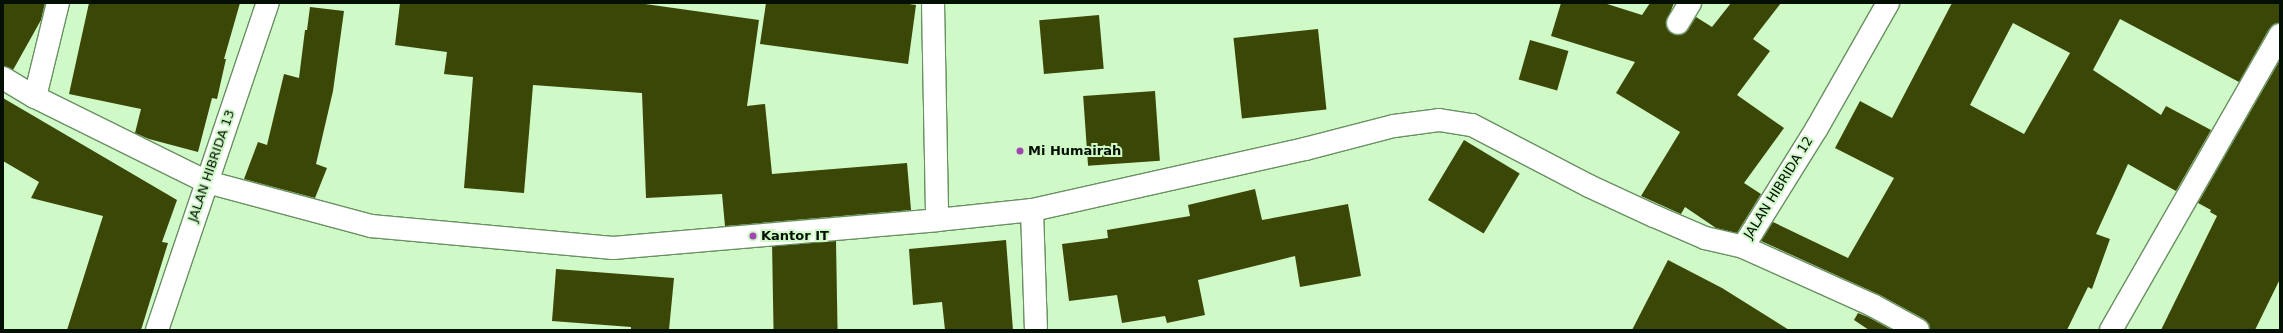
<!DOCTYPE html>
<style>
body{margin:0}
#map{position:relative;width:2283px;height:333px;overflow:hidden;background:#cff9c7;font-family:"DejaVu Sans",sans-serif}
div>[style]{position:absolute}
.building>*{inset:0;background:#3b4706;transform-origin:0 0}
.roads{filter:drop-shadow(1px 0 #698f62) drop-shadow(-1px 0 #698f62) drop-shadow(0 1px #698f62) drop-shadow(0 -1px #698f62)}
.minor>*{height:22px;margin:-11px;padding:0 11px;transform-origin:11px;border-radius:11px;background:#fff}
.dots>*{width:11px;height:11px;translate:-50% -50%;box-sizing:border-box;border:2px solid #cff9c7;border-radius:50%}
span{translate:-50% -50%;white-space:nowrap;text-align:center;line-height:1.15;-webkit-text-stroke:4px #cff9c7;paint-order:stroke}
.poi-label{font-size:13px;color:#030f02;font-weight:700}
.left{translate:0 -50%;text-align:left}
.street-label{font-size:13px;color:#030f02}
.frame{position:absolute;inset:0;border:4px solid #030f02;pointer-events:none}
</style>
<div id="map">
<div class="building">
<i style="clip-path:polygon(3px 3px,45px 3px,41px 20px,13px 70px,3px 66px)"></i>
<i style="clip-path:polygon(89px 3px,240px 3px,224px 59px,226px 59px,217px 99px,212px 98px,198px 152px,149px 139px,135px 133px,141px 109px,69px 94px)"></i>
<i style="clip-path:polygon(400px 3px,638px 3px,759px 20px,747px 106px,765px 104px,772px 174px,907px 163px,911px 210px,725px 226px,722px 194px,646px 198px,642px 93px,533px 85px,524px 193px,464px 188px,473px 77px,444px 74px,447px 52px,395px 45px)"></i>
<i style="clip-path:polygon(766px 3px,902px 3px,916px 5px,908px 64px,760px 44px)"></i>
<i style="clip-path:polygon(1561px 3px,1604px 3px,1642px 15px,1650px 3px,1674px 3px,1666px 23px,1671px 33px,1678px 35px,1688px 30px,1696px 17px,1712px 27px,1731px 3px,1781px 3px,1753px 39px,1770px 51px,1737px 95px,1784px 128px,1744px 183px,1761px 194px,1737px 233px,1716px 228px,1685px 207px,1681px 214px,1641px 196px,1680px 132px,1616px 93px,1635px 62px,1551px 36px)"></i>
<i style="clip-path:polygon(evenodd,1952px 3px,2280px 3px,2280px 23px,2274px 24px,2269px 29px,2239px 82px,2120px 19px,2093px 70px,2161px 115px,2166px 106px,2211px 130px,2176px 191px,2128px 164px,2096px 234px,2110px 239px,2092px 289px,2088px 287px,2067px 330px,1930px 330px,1929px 324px,1924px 319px,1880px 295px,1761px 241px,1773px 222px,1848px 258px,1894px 178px,1835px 148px,1860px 101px,1892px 118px,1952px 3px,2013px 23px,2070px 53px,2024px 134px,1970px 105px,2013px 23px)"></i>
<i style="clip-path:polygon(310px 7px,344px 11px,333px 91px,316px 164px,327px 168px,315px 198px,244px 179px,258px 142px,267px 145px,284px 74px,299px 78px,305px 30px,307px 30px)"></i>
<i style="left:1099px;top:15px;width:54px;height:60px;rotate:85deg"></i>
<i style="left:1318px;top:29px;width:81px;height:85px;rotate:84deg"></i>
<i style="left:1530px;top:40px;width:40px;height:41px;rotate:16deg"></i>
<i style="clip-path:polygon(2280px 60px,2280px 279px,2255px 330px,2161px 330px,2217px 216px,2210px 212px,2211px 210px,2198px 203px)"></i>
<i style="left:1155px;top:91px;width:70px;height:72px;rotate:86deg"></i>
<i style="clip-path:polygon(3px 98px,177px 200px,162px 242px,168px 243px,141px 330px,67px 330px,103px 216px,31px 198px,39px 182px,3px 161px)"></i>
<i style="left:1464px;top:140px;width:65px;height:70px;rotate:31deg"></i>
<i style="clip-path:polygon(1255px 189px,1262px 220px,1348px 204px,1361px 276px,1300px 287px,1295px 256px,1198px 280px,1205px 315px,1167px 323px,1165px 316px,1122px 323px,1117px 295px,1069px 301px,1062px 244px,1108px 238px,1107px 230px,1190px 216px,1188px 205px)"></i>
<i style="clip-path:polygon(1006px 240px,1013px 330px,945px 330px,942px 302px,913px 305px,909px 249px)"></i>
<i style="left:836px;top:241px;width:89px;height:64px;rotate:89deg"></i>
<i style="clip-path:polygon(1668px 260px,1722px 288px,1789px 330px,1632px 330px)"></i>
<i style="clip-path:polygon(556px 269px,674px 278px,669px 330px,631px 330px,631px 327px,552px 321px)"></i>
<i style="clip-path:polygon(1858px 313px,1868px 317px,1892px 330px,1869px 330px,1854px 320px)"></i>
</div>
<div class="roads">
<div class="minor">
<i style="left:933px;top:3px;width:217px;rotate:88.9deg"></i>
<i style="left:1888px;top:3px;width:144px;rotate:119.6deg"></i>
<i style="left:1817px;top:128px;width:140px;rotate:121.9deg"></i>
<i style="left:1743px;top:247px;width:144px;rotate:24.2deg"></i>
<i style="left:1874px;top:306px;width:50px;rotate:28.6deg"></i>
<i style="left:1678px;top:23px;width:23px;rotate:-59deg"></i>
<i style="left:3px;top:78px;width:37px;rotate:31deg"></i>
<i style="left:35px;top:97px;width:192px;rotate:26.3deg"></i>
<i style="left:207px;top:182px;width:170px;rotate:15deg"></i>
<i style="left:371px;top:226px;width:243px;rotate:5.2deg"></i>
<i style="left:613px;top:248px;width:325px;rotate:-4.9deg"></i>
<i style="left:937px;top:220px;width:96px;rotate:-6deg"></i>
<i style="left:1032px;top:210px;width:280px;rotate:-12.6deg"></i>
<i style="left:1305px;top:149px;width:92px;rotate:-14.5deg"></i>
<i style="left:1394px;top:126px;width:45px;rotate:-7.6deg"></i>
<i style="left:1439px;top:120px;width:33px;rotate:9deg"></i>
<i style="left:1472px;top:125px;width:132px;rotate:27.5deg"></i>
<i style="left:1589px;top:186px;width:72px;rotate:24.8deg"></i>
<i style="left:1654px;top:216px;width:56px;rotate:23.3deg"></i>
<i style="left:1705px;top:238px;width:39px;rotate:13deg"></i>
<i style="left:35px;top:97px;width:97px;rotate:-76.3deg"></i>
<i style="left:1032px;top:210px;width:120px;rotate:88.1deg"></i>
<i style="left:157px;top:330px;width:345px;rotate:-71.3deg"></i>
<i style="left:2111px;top:330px;width:340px;rotate:-60.2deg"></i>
</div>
</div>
<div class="dots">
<i style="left:1020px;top:151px;background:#9f46b1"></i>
<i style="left:753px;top:236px;background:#9f46b1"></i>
</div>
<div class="poi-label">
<span class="left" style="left:1028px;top:151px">Mi Humairah</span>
<span class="left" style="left:761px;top:236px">Kantor IT</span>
</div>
<div class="street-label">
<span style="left:212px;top:166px;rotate:-71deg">JALAN HIBRIDA 13</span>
<span style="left:1779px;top:188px;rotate:-58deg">JALAN HIBRIDA 12</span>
</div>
<div class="frame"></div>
</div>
